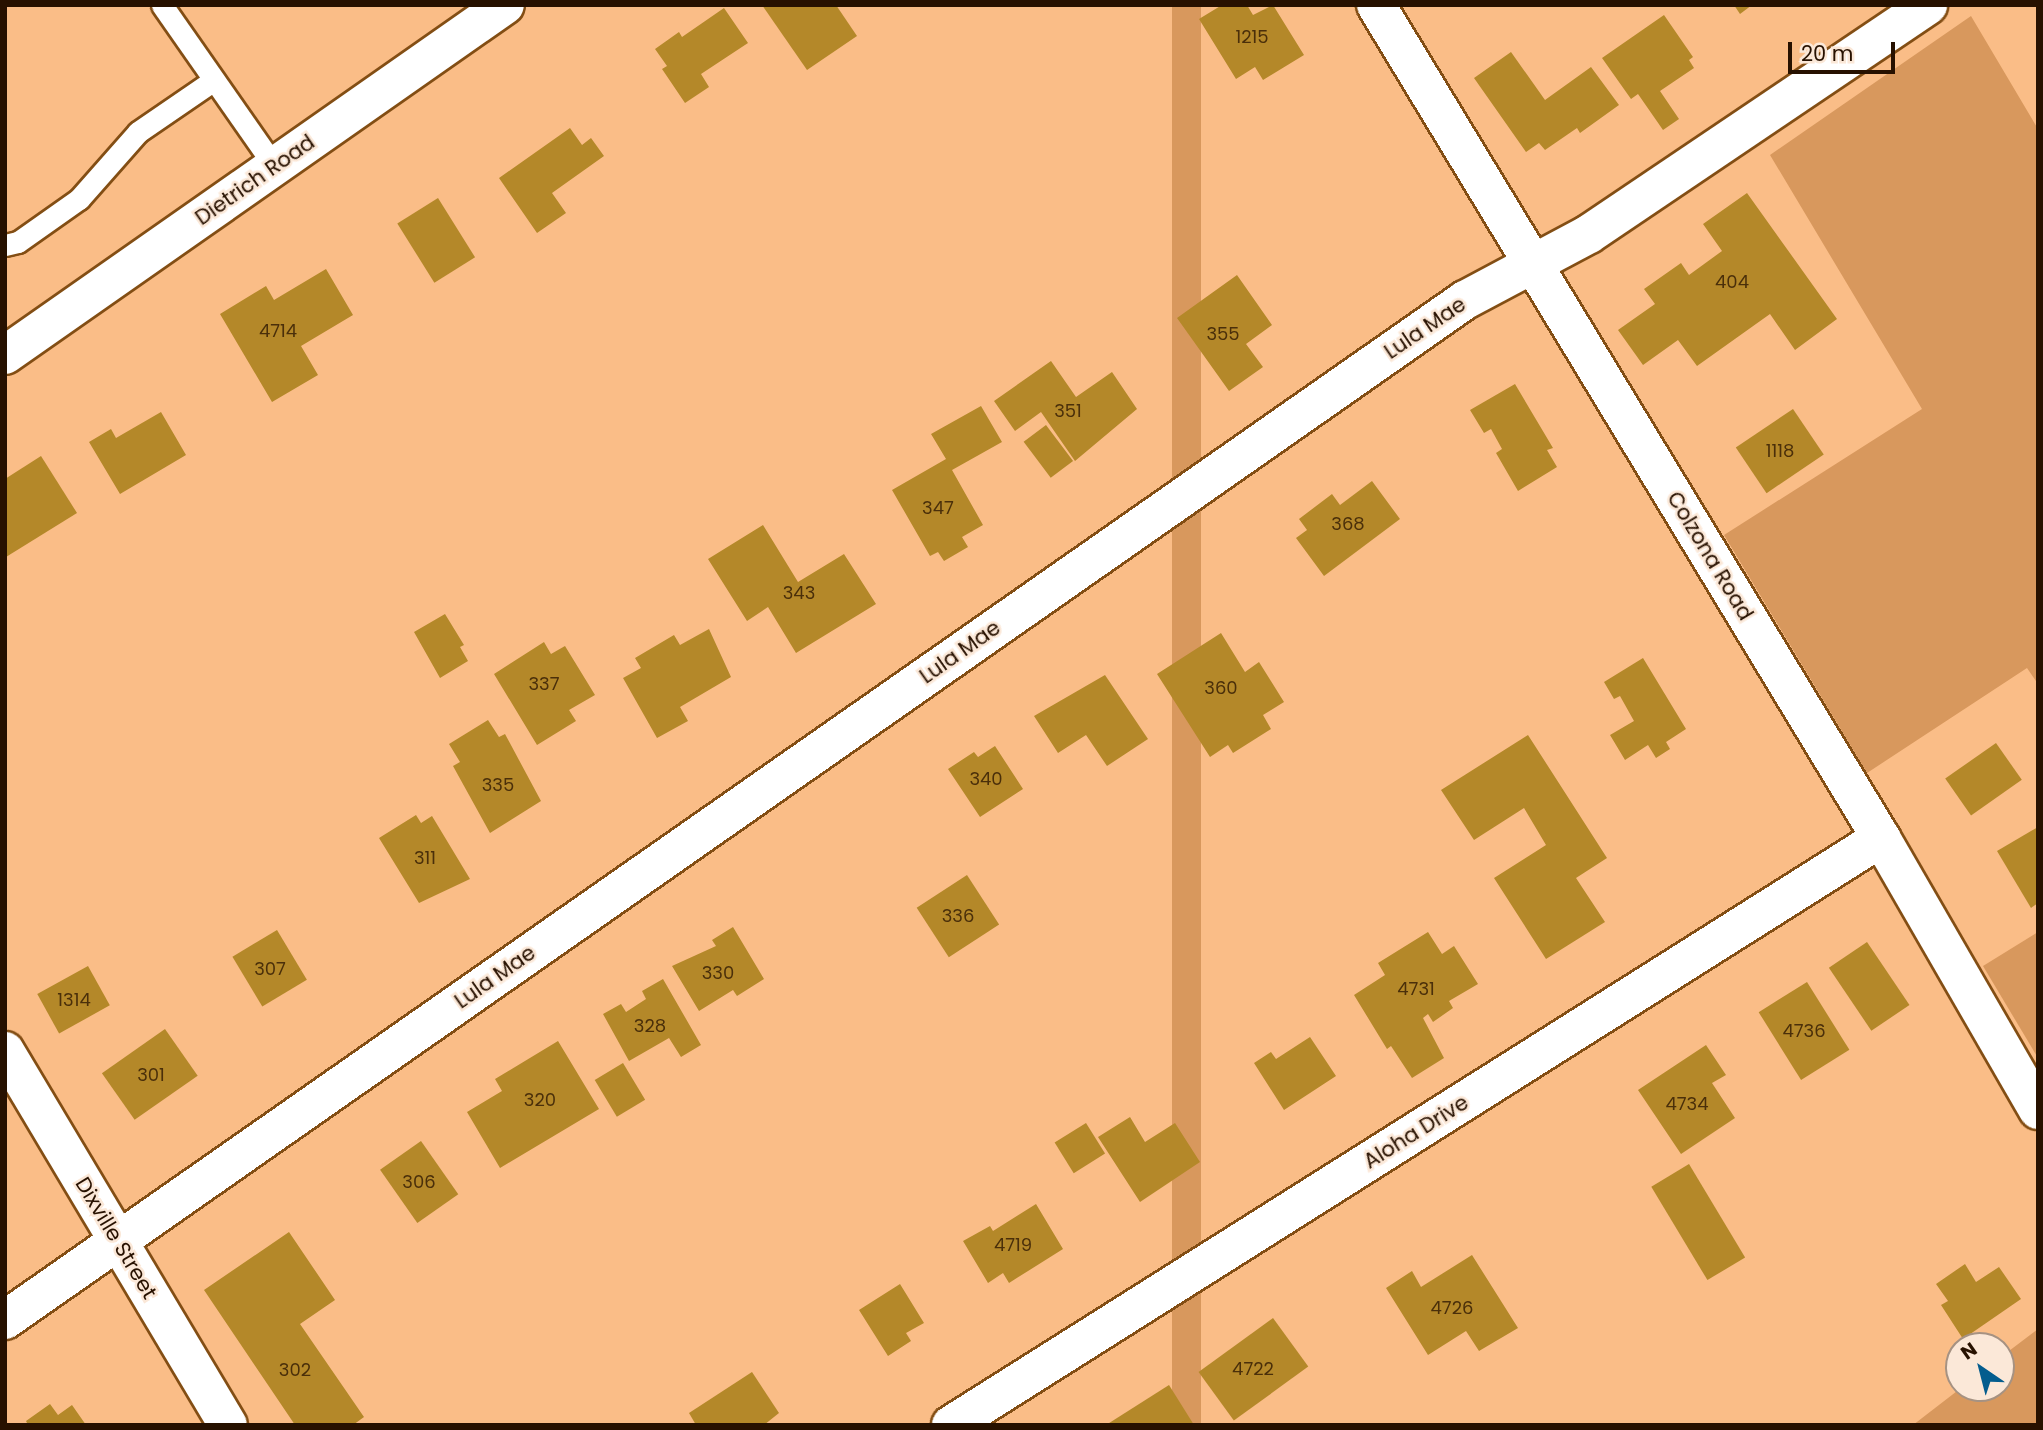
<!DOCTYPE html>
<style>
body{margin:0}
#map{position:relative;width:2043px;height:1430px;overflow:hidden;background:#fabd87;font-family:Poppins,sans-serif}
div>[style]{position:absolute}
.green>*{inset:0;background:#d8985d;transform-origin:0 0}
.building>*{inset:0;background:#b48829;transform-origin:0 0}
.roads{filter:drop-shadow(2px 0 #834e14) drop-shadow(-2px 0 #834e14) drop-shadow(0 2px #834e14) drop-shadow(0 -2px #834e14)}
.service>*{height:21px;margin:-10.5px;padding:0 10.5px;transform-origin:10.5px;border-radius:10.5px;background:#fff}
.minor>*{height:38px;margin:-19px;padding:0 19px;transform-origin:19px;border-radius:19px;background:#fff}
span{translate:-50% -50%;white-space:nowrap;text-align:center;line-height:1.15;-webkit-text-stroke:5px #fbe8d8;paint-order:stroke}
.number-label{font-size:18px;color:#4a2f0a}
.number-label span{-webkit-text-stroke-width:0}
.street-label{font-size:21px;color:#271100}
.frame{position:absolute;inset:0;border:7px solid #271100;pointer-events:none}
.north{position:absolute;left:1945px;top:1332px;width:70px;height:70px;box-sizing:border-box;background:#fbe8d8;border:2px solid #a69282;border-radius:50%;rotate:325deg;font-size:19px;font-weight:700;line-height:28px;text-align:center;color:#271100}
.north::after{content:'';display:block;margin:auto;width:24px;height:32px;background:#045d8e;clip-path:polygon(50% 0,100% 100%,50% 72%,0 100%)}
.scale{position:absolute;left:1788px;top:42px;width:107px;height:32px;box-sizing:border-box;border:4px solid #271100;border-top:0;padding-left:9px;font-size:21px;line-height:24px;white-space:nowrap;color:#271100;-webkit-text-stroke:5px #fbe8d8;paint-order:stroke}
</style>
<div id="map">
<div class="green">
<i style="left:1172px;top:5px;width:29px;height:1427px"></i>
<i style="clip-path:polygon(1971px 16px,2038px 129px,2038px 684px,2027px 668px,1867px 773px,1724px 535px,1922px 409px,1770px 155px)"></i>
<i style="clip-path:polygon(2038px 932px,2038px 1058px,1983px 966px)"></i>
<i style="clip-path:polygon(2038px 1329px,2038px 1425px,1913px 1425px,1961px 1388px,2001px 1388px,2001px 1357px)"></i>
</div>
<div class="building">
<i style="clip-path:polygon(762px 5px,836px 5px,857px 36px,807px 70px)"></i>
<i style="clip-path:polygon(1222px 5px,1247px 5px,1253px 15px,1273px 5px,1304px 55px,1263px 80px,1255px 67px,1236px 79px,1199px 19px)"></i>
<i style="clip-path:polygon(1734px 5px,1752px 5px,1740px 14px)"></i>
<i style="clip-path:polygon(724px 8px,748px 43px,701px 74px,709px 87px,685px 103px,662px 69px,667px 66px,655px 49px,679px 32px,682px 37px)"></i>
<i style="clip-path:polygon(1664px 15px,1693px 57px,1689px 60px,1694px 68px,1660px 91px,1679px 119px,1663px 130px,1638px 94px,1631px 99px,1602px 58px)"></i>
<i style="clip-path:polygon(1511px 52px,1545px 100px,1591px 67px,1619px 105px,1580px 133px,1577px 128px,1545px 150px,1539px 143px,1526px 152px,1474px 78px)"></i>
<i style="clip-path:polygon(570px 128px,582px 145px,591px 138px,604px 156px,552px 193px,566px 213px,537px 233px,499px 178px)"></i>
<i style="clip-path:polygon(1747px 193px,1837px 319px,1795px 350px,1770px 314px,1697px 366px,1678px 340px,1643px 365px,1618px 330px,1655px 304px,1644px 289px,1681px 263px,1689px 275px,1722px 251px,1703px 224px)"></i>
<i style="left:438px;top:198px;width:70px;height:48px;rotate:58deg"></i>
<i style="clip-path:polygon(326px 269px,353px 315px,301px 346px,318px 375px,272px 402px,220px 314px,266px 286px,274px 300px)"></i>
<i style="clip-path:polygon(1237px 275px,1272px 325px,1246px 344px,1263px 367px,1229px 391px,1177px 318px)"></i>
<i style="clip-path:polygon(1051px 361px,1076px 397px,1112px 372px,1137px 409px,1075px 461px,1041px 412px,1015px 431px,994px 401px)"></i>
<i style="clip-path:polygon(1515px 384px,1553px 448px,1547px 450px,1557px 467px,1518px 491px,1496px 453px,1502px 449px,1491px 429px,1484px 433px,1470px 410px)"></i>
<i style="clip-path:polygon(981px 406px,1002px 442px,952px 470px,983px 525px,962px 537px,968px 547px,944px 561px,938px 552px,930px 556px,892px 490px,946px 459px,931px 434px)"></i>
<i style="left:1793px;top:409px;width:55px;height:69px;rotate:56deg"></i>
<i style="clip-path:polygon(161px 412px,186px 455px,120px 494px,89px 442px,111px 429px,116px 438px)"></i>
<i style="left:1046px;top:425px;width:45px;height:28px;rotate:53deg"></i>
<i style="clip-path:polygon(41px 456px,77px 513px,6px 557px,5px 479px)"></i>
<i style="clip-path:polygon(1372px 481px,1400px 519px,1324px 576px,1296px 538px,1307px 530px,1299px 519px,1332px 494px,1340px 505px)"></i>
<i style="clip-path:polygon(763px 525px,798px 582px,844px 554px,876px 604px,796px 653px,768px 607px,747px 621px,708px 559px)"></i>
<i style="clip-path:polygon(445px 614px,464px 645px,460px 647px,468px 661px,440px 678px,414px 632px)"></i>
<i style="clip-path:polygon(709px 629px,731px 677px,680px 707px,688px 721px,657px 738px,623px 678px,641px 668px,635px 658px,674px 635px,680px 645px)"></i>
<i style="clip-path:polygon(1221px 633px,1245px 672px,1259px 662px,1284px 702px,1263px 715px,1271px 729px,1233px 753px,1228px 745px,1210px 757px,1157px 674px)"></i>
<i style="clip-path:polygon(544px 642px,551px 654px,565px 646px,595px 695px,569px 710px,576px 721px,537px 745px,494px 674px)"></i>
<i style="clip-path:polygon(1643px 658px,1686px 729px,1666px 742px,1670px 749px,1656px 758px,1648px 745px,1625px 760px,1610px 735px,1634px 721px,1620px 696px,1614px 699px,1604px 682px)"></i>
<i style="clip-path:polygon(1105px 675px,1148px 739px,1107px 766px,1086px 735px,1058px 753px,1034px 716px)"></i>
<i style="clip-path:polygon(488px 720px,499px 737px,505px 734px,541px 801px,490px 833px,453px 766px,460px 762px,449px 744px)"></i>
<i style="clip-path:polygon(1528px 735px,1607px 858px,1576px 878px,1605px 922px,1546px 959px,1494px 878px,1546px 845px,1524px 808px,1474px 840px,1441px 790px)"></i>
<i style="left:1996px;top:743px;width:45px;height:62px;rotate:55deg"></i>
<i style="clip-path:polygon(995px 746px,1023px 789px,980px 817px,948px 769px,974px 752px,978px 757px)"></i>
<i style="clip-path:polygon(416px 815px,421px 823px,432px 816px,470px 879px,419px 903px,379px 838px)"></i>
<i style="clip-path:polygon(2038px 827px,2038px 903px,2031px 908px,1997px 851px)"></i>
<i style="left:967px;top:875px;width:59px;height:60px;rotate:57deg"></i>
<i style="clip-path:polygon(733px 927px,764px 979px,737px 996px,733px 990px,699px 1011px,672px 966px,716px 946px,712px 940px)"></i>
<i style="left:277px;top:930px;width:58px;height:52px;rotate:59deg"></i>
<i style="clip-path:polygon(1428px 932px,1442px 954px,1454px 946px,1478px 984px,1449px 1001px,1453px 1008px,1433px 1022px,1428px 1014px,1423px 1018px,1444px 1058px,1412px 1078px,1391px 1046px,1387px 1049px,1354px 995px,1385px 975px,1378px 963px)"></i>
<i style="left:1867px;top:942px;width:76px;height:46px;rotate:56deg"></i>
<i style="left:88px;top:966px;width:45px;height:58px;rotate:61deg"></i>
<i style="clip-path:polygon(663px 979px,701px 1045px,681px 1057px,669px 1038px,629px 1061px,603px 1014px,621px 1004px,626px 1012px,646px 999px,642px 991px)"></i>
<i style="left:1807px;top:982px;width:80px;height:57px;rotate:58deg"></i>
<i style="left:165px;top:1029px;width:57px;height:77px;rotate:55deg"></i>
<i style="clip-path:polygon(1310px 1037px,1336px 1076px,1284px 1110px,1254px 1063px,1271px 1052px,1276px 1059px)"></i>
<i style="clip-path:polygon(558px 1041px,599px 1109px,500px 1168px,467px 1112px,502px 1091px,495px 1079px)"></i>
<i style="clip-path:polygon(1706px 1045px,1726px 1075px,1712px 1083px,1735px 1118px,1681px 1154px,1638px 1090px)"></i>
<i style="left:623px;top:1063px;width:43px;height:33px;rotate:59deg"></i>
<i style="clip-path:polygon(1130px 1117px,1145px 1142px,1175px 1123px,1200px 1162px,1140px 1202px,1098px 1137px)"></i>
<i style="left:1086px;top:1123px;width:36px;height:37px;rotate:58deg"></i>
<i style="left:421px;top:1141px;width:65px;height:50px;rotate:55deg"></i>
<i style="left:1689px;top:1164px;width:109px;height:44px;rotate:59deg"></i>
<i style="clip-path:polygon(1036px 1204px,1063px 1249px,1009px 1283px,1003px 1273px,988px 1283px,963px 1241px,990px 1226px,993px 1231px)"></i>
<i style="clip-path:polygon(289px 1232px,335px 1300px,300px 1324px,364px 1417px,353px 1425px,295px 1425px,204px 1290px)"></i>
<i style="clip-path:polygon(1472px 1255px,1518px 1328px,1479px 1351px,1466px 1331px,1428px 1355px,1386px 1288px,1412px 1271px,1421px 1287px)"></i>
<i style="clip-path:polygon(1965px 1264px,1976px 1282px,1999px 1267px,2021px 1299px,1963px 1339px,1941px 1305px,1948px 1301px,1936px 1284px)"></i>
<i style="clip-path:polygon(900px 1284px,924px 1323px,906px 1333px,911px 1341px,888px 1356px,859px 1310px)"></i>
<i style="left:1273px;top:1318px;width:60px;height:92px;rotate:54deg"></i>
<i style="clip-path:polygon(752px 1372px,779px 1413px,764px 1425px,696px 1425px,689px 1413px)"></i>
<i style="clip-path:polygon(1169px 1385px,1194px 1425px,1106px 1425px)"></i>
<i style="clip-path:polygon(50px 1404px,58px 1415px,72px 1405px,86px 1425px,28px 1425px,26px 1421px)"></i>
</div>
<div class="roads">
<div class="service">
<i style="left:162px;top:5px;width:198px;rotate:55.1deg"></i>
<i style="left:5px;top:245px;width:13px;rotate:-13deg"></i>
<i style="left:18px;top:242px;width:75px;rotate:-35.2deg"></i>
<i style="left:79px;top:199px;width:89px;rotate:-48.6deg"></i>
<i style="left:138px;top:132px;width:92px;rotate:-34.4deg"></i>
</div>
<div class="minor">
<i style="left:1376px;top:5px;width:974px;rotate:58.77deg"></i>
<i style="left:1881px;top:838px;width:314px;rotate:60deg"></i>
<i style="left:5px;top:355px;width:610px;rotate:-34.99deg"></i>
<i style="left:5px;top:1051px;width:435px;rotate:59.2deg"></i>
<i style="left:5px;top:1320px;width:1781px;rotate:-34.94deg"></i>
<i style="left:1465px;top:300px;width:140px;rotate:-28deg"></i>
<i style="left:1589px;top:234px;width:409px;rotate:-34deg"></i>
<i style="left:951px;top:1425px;width:1100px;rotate:-32.26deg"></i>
</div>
</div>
<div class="number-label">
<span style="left:1252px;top:37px">1215</span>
<span style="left:1732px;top:282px">404</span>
<span style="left:278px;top:331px">4714</span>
<span style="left:1223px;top:334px">355</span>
<span style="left:1068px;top:411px">351</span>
<span style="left:1780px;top:451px">1118</span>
<span style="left:938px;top:508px">347</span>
<span style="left:1348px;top:524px">368</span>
<span style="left:799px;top:593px">343</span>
<span style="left:544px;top:684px">337</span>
<span style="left:1221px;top:688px">360</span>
<span style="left:986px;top:779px">340</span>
<span style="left:498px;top:785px">335</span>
<span style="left:425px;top:858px">311</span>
<span style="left:958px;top:916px">336</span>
<span style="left:270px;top:969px">307</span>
<span style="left:718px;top:973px">330</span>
<span style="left:1416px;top:989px">4731</span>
<span style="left:74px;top:1000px">1314</span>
<span style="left:650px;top:1026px">328</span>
<span style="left:1804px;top:1031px">4736</span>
<span style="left:151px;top:1075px">301</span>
<span style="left:540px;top:1100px">320</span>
<span style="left:1687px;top:1104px">4734</span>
<span style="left:419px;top:1182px">306</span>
<span style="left:1013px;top:1245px">4719</span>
<span style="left:1452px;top:1308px">4726</span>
<span style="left:1253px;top:1369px">4722</span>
<span style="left:295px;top:1370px">302</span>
</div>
<div class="street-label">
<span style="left:255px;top:180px;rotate:-35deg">Dietrich Road</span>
<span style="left:1425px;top:328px;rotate:-34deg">Lula Mae</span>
<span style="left:1710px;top:556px;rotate:59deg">Colzona Road</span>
<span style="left:960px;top:652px;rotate:-35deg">Lula Mae</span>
<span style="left:495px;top:977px;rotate:-35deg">Lula Mae</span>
<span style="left:1416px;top:1132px;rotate:-32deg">Aloha Drive</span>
<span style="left:116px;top:1238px;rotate:59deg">Dixville Street</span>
</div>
<div class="frame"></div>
<div class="north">N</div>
<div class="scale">20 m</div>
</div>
